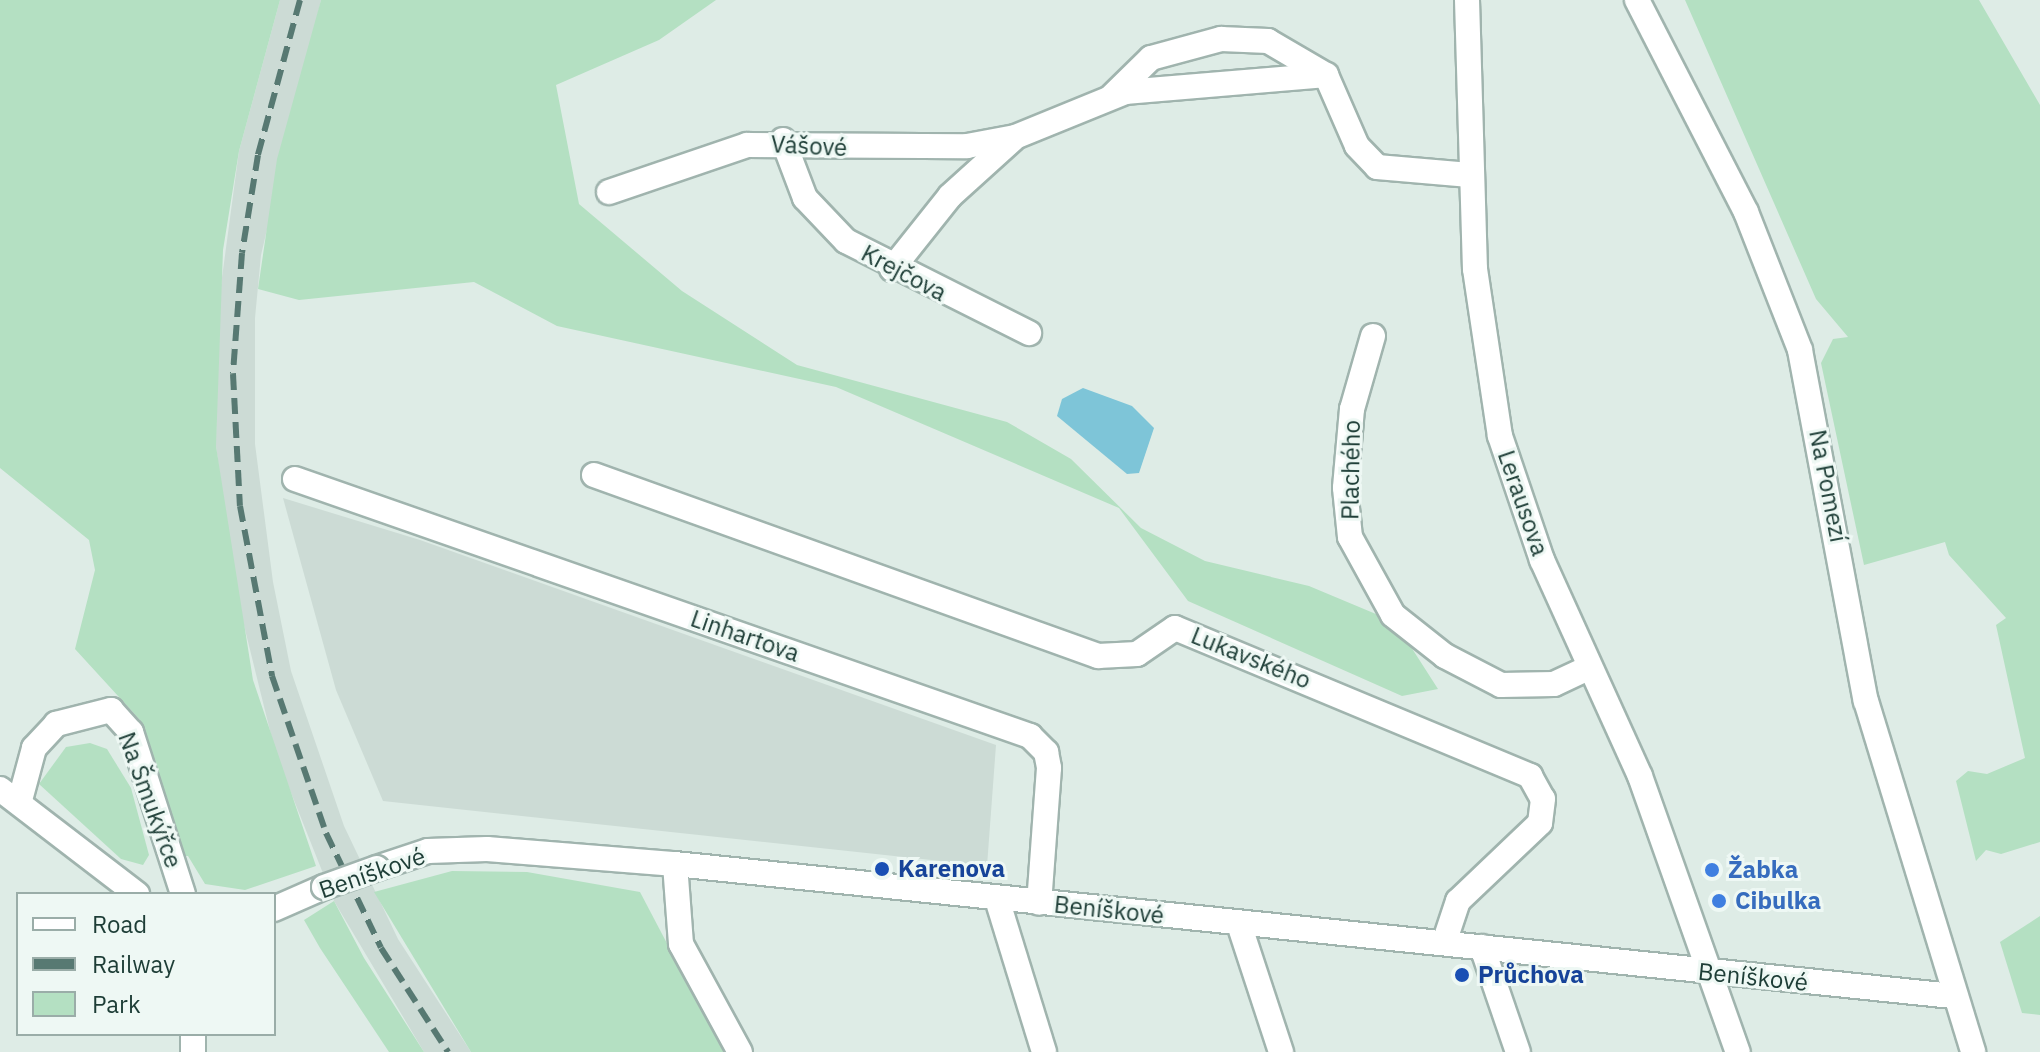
<!DOCTYPE html>
<meta charset="utf-8">
<style>
body{margin:0}
#map{position:relative;width:2040px;height:1052px;overflow:hidden;background:#deece6;font-family:"IBM Plex Sans",sans-serif}
div>[style]{position:absolute}
.built>*{inset:0;background:#ccdbd5}
.green>*{inset:0;background:#b4e0c2}
.water>*{inset:0;background:#7ec5d8}
.roads{filter:drop-shadow(2px 0 #a0b4ae) drop-shadow(-2px 0 #a0b4ae) drop-shadow(0 2px #a0b4ae) drop-shadow(0 -2px #a0b4ae)}
.minor>*{height:24px;margin:-12px;padding:0 12px;transform-origin:12px;border-radius:12px;background:#fff}
.rail>*{height:6px;margin-top:-3px;transform-origin:0;background:repeating-linear-gradient(90deg,#577972 0 16px,transparent 0 24px)}
.bridges{filter:drop-shadow(2px 0 #a0b4ae) drop-shadow(-2px 0 #a0b4ae) drop-shadow(0 2px #a0b4ae) drop-shadow(0 -2px #a0b4ae)}
.minor-bridge>*{height:24px;margin:-12px;padding:0 12px;transform-origin:12px;border-radius:12px;background:#fff}
.dots>*{width:22px;height:22px;translate:-50% -50%;box-sizing:border-box;border:4px solid #eef8f4;border-radius:50%}
span{translate:-50% -50%;white-space:nowrap;text-align:center;line-height:1.15;-webkit-text-stroke:6px #eef8f4;paint-order:stroke}
.street-label{font-size:24px;color:#1d3d36}
.transit-label{font-size:24px;color:#164399;font-weight:700}
.left{translate:0 -50%;text-align:left}
.shop-label{font-size:24px;color:#366cbe;font-weight:700}
.legend{position:absolute;left:16px;top:892px;width:260px;height:144px;box-sizing:border-box;background:#eef8f4;border:2px solid #9aada8;margin:0;padding:10px 14px;list-style:none;font-size:24px;color:#1d3d36}
.legend li{display:flex;align-items:center;gap:16px;height:40px}
.legend b{width:40px;border:2px solid #9aada8}
</style>
<div id="map">
<div class="built">
<i style="clip-path:polygon(280px 0,321px 0,261px 255px,255px 318px,255px 444px,273px 582px,291px 671px,344px 826px,398px 939px,471px 1052px,424px 1052px,334px 901px,276px 755px,235px 589px,216px 446px,217px 315px,239px 151px)"></i>
<i style="clip-path:polygon(283px 498px,420px 540px,996px 745px,987px 866px,383px 801px,336px 690px)"></i>
</div>
<div class="green">
<i style="clip-path:polygon(0 0,280px 0,239px 151px,223px 250px,216px 446px,253px 680px,316px 866px,245px 890px,205px 884px,188px 856px,179px 856px,140px 720px,75px 649px,95px 570px,89px 540px,0 468px)"></i>
<i style="clip-path:polygon(321px 0,716px 0,659px 40px,556px 85px,579px 204px,682px 291px,797px 365px,1007px 422px,1071px 459px,1141px 528px,1205px 561px,1309px 586px,1395px 622px,1438px 689px,1402px 696px,1188px 601px,1119px 508px,836px 387px,557px 326px,474px 282px,299px 300px,258px 289px,277px 159px)"></i>
<i style="clip-path:polygon(1685px 0,1979px 0,2040px 105px,2040px 842px,2001px 854px,1986px 850px,1976px 861px,1956px 781px,1968px 771px,1987px 774px,2025px 758px,1996px 625px,2006px 618px,1949px 555px,1945px 542px,1864px 565px,1821px 363px,1833px 339px,1848px 337px,1816px 299px)"></i>
<i style="clip-path:polygon(90px 743px,107px 749px,131px 788px,149px 855px,143px 865px,121px 859px,39px 784px,66px 747px)"></i>
<i style="clip-path:polygon(452px 871px,527px 872px,640px 892px,724px 1052px,471px 1052px,374px 892px)"></i>
<i style="clip-path:polygon(334px 901px,364px 958px,424px 1052px,389px 1052px,320px 948px,304px 920px)"></i>
<i style="clip-path:polygon(2040px 916px,2040px 1015px,2022px 1013px,2000px 942px)"></i>
</div>
<div class="water">
<i style="clip-path:polygon(1083px 388px,1132px 406px,1154px 428px,1139px 473px,1127px 474px,1057px 416px,1062px 399px)"></i>
</div>
<div class="roads">
<div class="minor">
<i style="left:1467px;top:0;width:269px;rotate:88.3deg"></i>
<i style="left:1475px;top:269px;width:169px;rotate:81.5deg"></i>
<i style="left:1500px;top:436px;width:131px;rotate:71.3deg"></i>
<i style="left:1542px;top:560px;width:237px;rotate:65.6deg"></i>
<i style="left:1640px;top:776px;width:293px;rotate:70.5deg"></i>
<i style="left:1637px;top:0;width:238px;rotate:62.8deg"></i>
<i style="left:1746px;top:212px;width:148px;rotate:68.6deg"></i>
<i style="left:1800px;top:350px;width:357px;rotate:79.4deg"></i>
<i style="left:1866px;top:701px;width:367px;rotate:73deg"></i>
<i style="left:1111px;top:97px;width:56px;rotate:-44.3deg"></i>
<i style="left:1151px;top:58px;width:73px;rotate:-15.2deg"></i>
<i style="left:1221px;top:39px;width:47px;rotate:2.4deg"></i>
<i style="left:1268px;top:41px;width:67px;rotate:30.4deg"></i>
<i style="left:783px;top:140px;width:62px;rotate:69.2deg"></i>
<i style="left:805px;top:198px;width:59px;rotate:46.4deg"></i>
<i style="left:846px;top:241px;width:205px;rotate:26.7deg"></i>
<i style="left:609px;top:192px;width:146px;rotate:-18.8deg"></i>
<i style="left:747px;top:145px;width:220px;rotate:0.3deg"></i>
<i style="left:967px;top:146px;width:49px;rotate:-10.6deg"></i>
<i style="left:1015px;top:137px;width:119px;rotate:-22.2deg"></i>
<i style="left:1125px;top:92px;width:202px;rotate:-4.8deg"></i>
<i style="left:1326px;top:75px;width:77px;rotate:66.4deg"></i>
<i style="left:1357px;top:146px;width:29px;rotate:46deg"></i>
<i style="left:1377px;top:167px;width:93px;rotate:4.9deg"></i>
<i style="left:892px;top:269px;width:93px;rotate:-51.5deg"></i>
<i style="left:950px;top:196px;width:85px;rotate:-42.1deg"></i>
<i style="left:1373px;top:336px;width:76px;rotate:106deg"></i>
<i style="left:1352px;top:409px;width:79px;rotate:95.1deg"></i>
<i style="left:1345px;top:488px;width:49px;rotate:84.2deg"></i>
<i style="left:1350px;top:537px;width:89px;rotate:61.1deg"></i>
<i style="left:1393px;top:615px;width:66px;rotate:38.3deg"></i>
<i style="left:1445px;top:656px;width:63px;rotate:27.4deg"></i>
<i style="left:1501px;top:685px;width:53px;rotate:-1.1deg"></i>
<i style="left:1554px;top:684px;width:38px;rotate:-25deg"></i>
<i style="left:594px;top:475px;width:536px;rotate:19.75deg"></i>
<i style="left:1098px;top:656px;width:39px;rotate:-3deg"></i>
<i style="left:1137px;top:654px;width:46px;rotate:-34.4deg"></i>
<i style="left:1175px;top:628px;width:385px;rotate:22.6deg"></i>
<i style="left:1530px;top:776px;width:26px;rotate:61deg"></i>
<i style="left:1543px;top:799px;width:24px;rotate:97deg"></i>
<i style="left:1540px;top:823px;width:113px;rotate:136.4deg"></i>
<i style="left:1458px;top:901px;width:44px;rotate:108.4deg"></i>
<i style="left:295px;top:479px;width:779px;rotate:19.27deg"></i>
<i style="left:1030px;top:736px;width:23px;rotate:45deg"></i>
<i style="left:1046px;top:752px;width:16px;rotate:79deg"></i>
<i style="left:1049px;top:768px;width:135px;rotate:94.2deg"></i>
<i style="left:0;top:789px;width:173px;rotate:37.5deg"></i>
<i style="left:20px;top:800px;width:54px;rotate:-74.9deg"></i>
<i style="left:34px;top:748px;width:33px;rotate:-47deg"></i>
<i style="left:56px;top:724px;width:57px;rotate:-14.3deg"></i>
<i style="left:111px;top:710px;width:30px;rotate:48deg"></i>
<i style="left:131px;top:732px;width:170px;rotate:72.2deg"></i>
<i style="left:675px;top:864px;width:80px;rotate:85.7deg"></i>
<i style="left:681px;top:944px;width:123px;rotate:61.4deg"></i>
<i style="left:377px;top:868px;width:54px;rotate:-18.4deg"></i>
<i style="left:428px;top:851px;width:59px;rotate:-1.9deg"></i>
<i style="left:487px;top:849px;width:189px;rotate:4.6deg"></i>
<i style="left:675px;top:864px;width:1285px;rotate:5.9deg"></i>
<i style="left:997px;top:899px;width:160px;rotate:72.9deg"></i>
<i style="left:274px;top:909px;width:55px;rotate:-23.7deg"></i>
<i style="left:1239px;top:924px;width:135px;rotate:71.8deg"></i>
<i style="left:1482px;top:947px;width:111px;rotate:71.1deg"></i>
<i style="left:193px;top:1034px;width:18px;rotate:90deg"></i>
</div>
</div>
<div class="rail">
<i style="left:300px;top:0;width:161px;rotate:105.2deg"></i>
<i style="left:258px;top:155px;width:99px;rotate:99.3deg"></i>
<i style="left:242px;top:253px;width:121px;rotate:94.3deg"></i>
<i style="left:233px;top:374px;width:132px;rotate:87deg"></i>
<i style="left:240px;top:506px;width:173px;rotate:79.3deg"></i>
<i style="left:272px;top:676px;width:166px;rotate:71deg"></i>
<i style="left:326px;top:833px;width:127px;rotate:64.4deg"></i>
<i style="left:381px;top:948px;width:124px;rotate:57.2deg"></i>
</div>
<div class="bridges">
<div class="minor-bridge">
<i style="left:324px;top:887px;width:56px;rotate:-19.7deg"></i>
</div>
</div>
<div class="dots">
<i style="left:882px;top:869px;background:#1a4fb4"></i>
<i style="left:1712px;top:870px;background:#3f7fe0"></i>
<i style="left:1719px;top:901px;background:#3f7fe0"></i>
<i style="left:1462px;top:975px;background:#1a4fb4"></i>
</div>
<div class="street-label">
<span style="left:809px;top:146px;rotate:3deg">Vášové</span>
<span style="left:904px;top:273px;rotate:28deg">Krejčova</span>
<span style="left:1351px;top:470px;rotate:-89deg">Plachého</span>
<span style="left:1828px;top:486px;rotate:79deg">Na Pomezí</span>
<span style="left:1523px;top:503px;rotate:71deg">Lerausova</span>
<span style="left:745px;top:636px;rotate:19deg">Linhartova</span>
<span style="left:1251px;top:658px;rotate:22deg">Lukavského</span>
<span style="left:150px;top:800px;rotate:70deg">Na Šmukýřce</span>
<span style="left:372px;top:873px;rotate:-19deg">Beníškové</span>
<span style="left:1109px;top:910px;rotate:6deg">Beníškové</span>
<span style="left:1753px;top:977px;rotate:6deg">Beníškové</span>
</div>
<div class="transit-label">
<span class="left" style="left:898px;top:869px">Karenova</span>
<span class="left" style="left:1478px;top:975px">Průchova</span>
</div>
<div class="shop-label">
<span class="left" style="left:1728px;top:870px">Žabka</span>
<span class="left" style="left:1735px;top:901px">Cibulka</span>
</div>
<ul class="legend">
<li><b style="height:10px;background:#fff"></b>Road</li>
<li><b style="height:10px;background:#577972"></b>Railway</li>
<li><b style="height:22px;background:#b4e0c2"></b>Park</li>
</ul>
</div>
